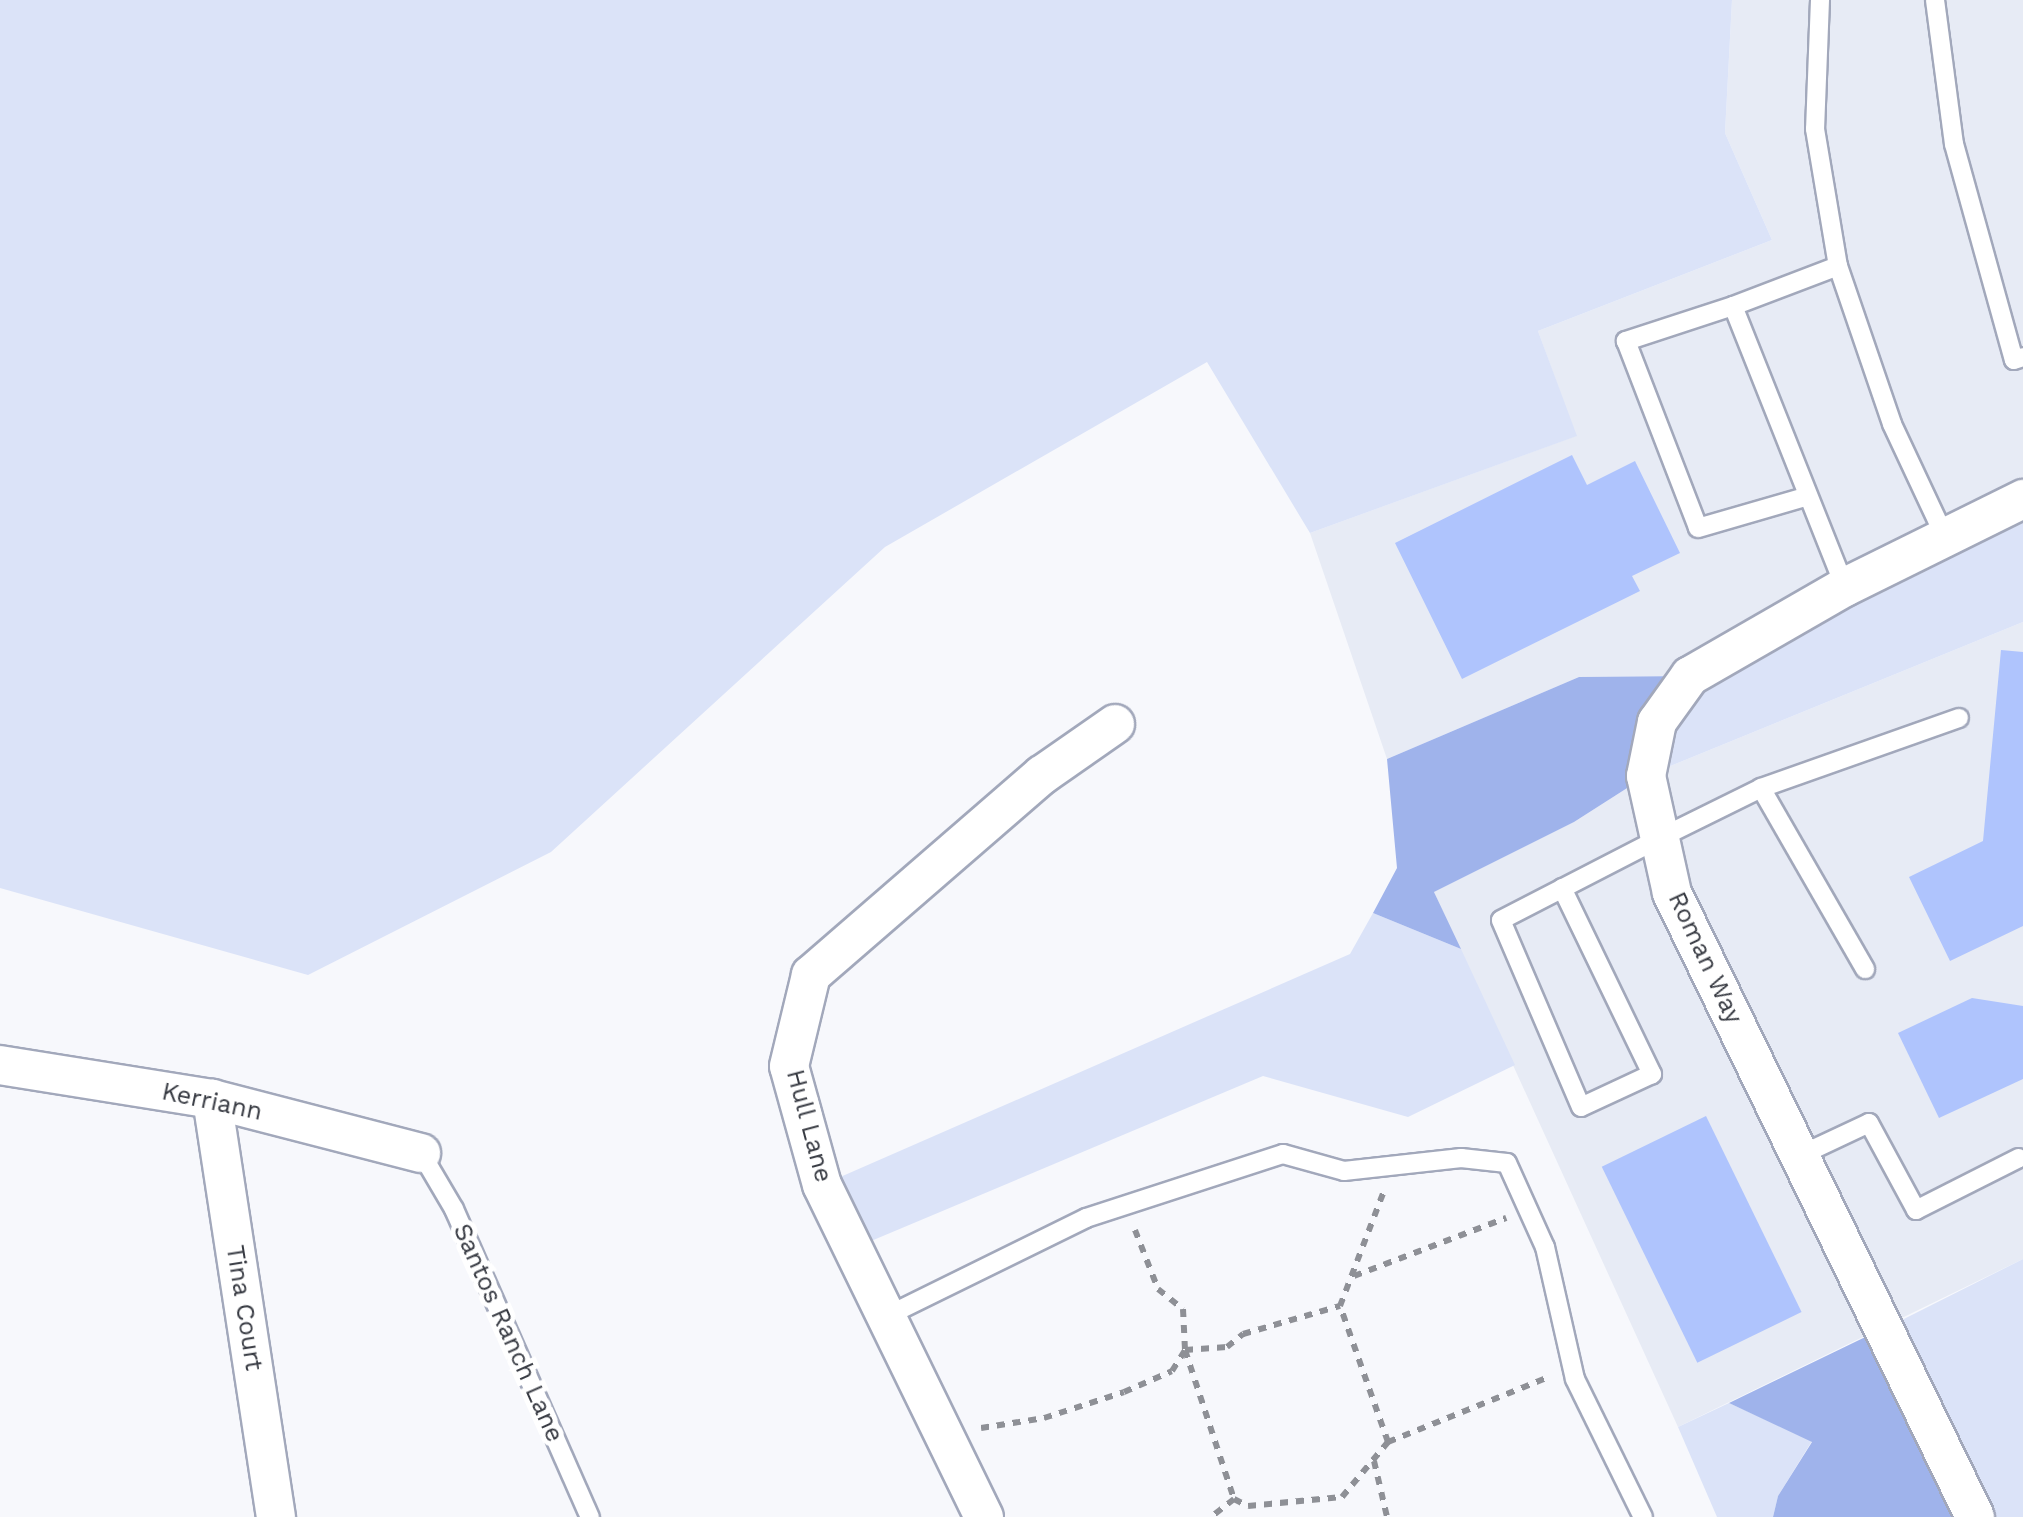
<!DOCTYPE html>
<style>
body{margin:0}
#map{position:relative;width:2023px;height:1517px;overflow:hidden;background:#f7f8fc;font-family:"Work Sans",sans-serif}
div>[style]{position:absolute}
.built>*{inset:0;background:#e7ebf5}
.green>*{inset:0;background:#dbe3f8}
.forest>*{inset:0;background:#9fb3eb}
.building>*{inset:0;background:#afc4fd;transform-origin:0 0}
.path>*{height:6px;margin-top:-3px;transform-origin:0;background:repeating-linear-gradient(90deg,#8e9096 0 8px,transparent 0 16px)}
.roads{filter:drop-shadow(2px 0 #a2a8bb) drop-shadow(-2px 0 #a2a8bb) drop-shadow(0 2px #a2a8bb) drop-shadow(0 -2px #a2a8bb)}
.service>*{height:18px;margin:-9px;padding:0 9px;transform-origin:9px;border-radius:9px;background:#fff}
.minor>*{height:38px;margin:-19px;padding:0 19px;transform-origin:19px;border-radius:19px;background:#fff}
span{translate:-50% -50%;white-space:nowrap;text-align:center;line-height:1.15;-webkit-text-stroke:10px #fff;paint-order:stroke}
.street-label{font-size:25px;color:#373a42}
</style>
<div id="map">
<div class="built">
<i style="clip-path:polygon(1732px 0,2023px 0,2023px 499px,1690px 676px,1579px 677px,1387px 759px,1310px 533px,1576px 436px,1538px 331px,1772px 240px,1725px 133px)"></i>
<i style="clip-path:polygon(2023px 622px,2023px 1259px,1678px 1427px,1434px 892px,1574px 822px,1646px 776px)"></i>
</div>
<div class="green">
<i style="clip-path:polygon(0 0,1732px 0,1725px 133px,1772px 240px,1538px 331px,1577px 436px,1310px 533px,1207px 362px,885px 547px,551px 852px,308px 975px,0 888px)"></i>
<i style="clip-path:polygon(2023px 499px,2023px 622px,1646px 776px,1690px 676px)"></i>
<i style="clip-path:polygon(1373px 913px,1461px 949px,1515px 1065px,1408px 1117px,1263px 1076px,852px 1249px,822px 1185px,1350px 954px)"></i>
<i style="clip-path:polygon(2023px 1259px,2023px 1517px,1975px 1517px,1886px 1328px)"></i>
<i style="clip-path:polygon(1729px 1403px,1812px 1441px,1778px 1496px,1773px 1517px,1717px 1517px,1678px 1427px)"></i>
</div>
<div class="forest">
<i style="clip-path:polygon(1690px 676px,1646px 776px,1574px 822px,1434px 892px,1461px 949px,1373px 913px,1397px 868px,1387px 759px,1579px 677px)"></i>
<i style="clip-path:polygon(1886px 1327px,1975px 1517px,1773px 1517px,1778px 1496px,1812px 1442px,1729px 1403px)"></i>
</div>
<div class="building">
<i style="clip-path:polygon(1572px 455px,1587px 485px,1635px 461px,1680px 553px,1632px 576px,1640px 591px,1462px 679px,1395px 543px)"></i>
<i style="clip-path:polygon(2001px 650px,2023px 652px,2023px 926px,1950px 961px,1909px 877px,1983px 841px)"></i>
<i style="clip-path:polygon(1972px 998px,2023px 1006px,2023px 1079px,1939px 1118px,1898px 1033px)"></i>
<i style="left:1706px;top:1116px;width:218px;height:116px;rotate:64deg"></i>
</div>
<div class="path">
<i style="left:1135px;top:1230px;width:63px;rotate:68.7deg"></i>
<i style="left:1158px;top:1289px;width:32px;rotate:39deg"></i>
<i style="left:1183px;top:1309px;width:41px;rotate:87.2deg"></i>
<i style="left:1185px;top:1350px;width:157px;rotate:71.8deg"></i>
<i style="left:1234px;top:1499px;width:29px;rotate:142deg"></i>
<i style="left:1354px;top:1276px;width:163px;rotate:-20.9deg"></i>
<i style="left:981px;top:1428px;width:64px;rotate:-9deg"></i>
<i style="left:1044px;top:1418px;width:84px;rotate:-18deg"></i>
<i style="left:1124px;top:1392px;width:52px;rotate:-23.6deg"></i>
<i style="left:1172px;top:1371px;width:25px;rotate:-58deg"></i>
<i style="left:1185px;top:1350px;width:42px;rotate:-4.1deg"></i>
<i style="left:1227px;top:1347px;width:21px;rotate:-39deg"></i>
<i style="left:1243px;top:1334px;width:101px;rotate:-16.1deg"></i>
<i style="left:1340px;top:1306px;width:123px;rotate:-69.1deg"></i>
<i style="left:1388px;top:1442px;width:174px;rotate:-22deg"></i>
<i style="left:1374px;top:1461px;width:57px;rotate:76.9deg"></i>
<i style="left:1234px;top:1499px;width:16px;rotate:27deg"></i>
<i style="left:1248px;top:1506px;width:94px;rotate:-5.5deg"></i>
<i style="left:1342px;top:1497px;width:72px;rotate:-50.1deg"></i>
<i style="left:1388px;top:1442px;width:144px;rotate:-109.4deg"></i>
</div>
<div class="roads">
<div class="service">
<i style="left:1820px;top:0;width:129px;rotate:92.2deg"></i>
<i style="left:1815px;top:129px;width:139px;rotate:80.5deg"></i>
<i style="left:1838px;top:266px;width:112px;rotate:159.1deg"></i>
<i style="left:1733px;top:306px;width:302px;rotate:68.3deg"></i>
<i style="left:1935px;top:0;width:145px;rotate:82.5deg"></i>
<i style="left:1954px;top:144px;width:224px;rotate:74.5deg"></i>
<i style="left:2014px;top:360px;width:9px;rotate:-18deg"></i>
<i style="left:1838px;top:266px;width:167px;rotate:71.1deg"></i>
<i style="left:1892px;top:424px;width:125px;rotate:64.9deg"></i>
<i style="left:1733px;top:306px;width:113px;rotate:161.9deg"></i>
<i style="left:1626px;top:341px;width:200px;rotate:68.9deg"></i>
<i style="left:1698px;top:528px;width:111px;rotate:-16.2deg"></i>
<i style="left:1761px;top:788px;width:209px;rotate:60.1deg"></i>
<i style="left:1562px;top:888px;width:207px;rotate:64.2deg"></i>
<i style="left:1652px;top:1074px;width:78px;rotate:155.1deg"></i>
<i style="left:1581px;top:1107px;width:203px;rotate:-113.2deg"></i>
<i style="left:1501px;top:920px;width:179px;rotate:-27.3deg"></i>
<i style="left:1660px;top:838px;width:113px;rotate:-26.3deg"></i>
<i style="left:1761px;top:788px;width:210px;rotate:-19.5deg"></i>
<i style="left:421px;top:1153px;width:65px;rotate:59.5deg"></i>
<i style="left:454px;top:1209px;width:337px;rotate:66.2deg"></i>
<i style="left:1801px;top:1155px;width:75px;rotate:-25.2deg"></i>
<i style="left:1869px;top:1123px;width:99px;rotate:61.6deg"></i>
<i style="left:1916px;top:1210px;width:115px;rotate:-26.8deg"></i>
<i style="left:885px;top:1317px;width:224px;rotate:-26.2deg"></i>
<i style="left:1086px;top:1218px;width:207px;rotate:-18deg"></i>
<i style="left:1283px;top:1154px;width:63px;rotate:15.6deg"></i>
<i style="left:1344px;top:1171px;width:118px;rotate:-6.3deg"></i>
<i style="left:1461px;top:1158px;width:46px;rotate:6.2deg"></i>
<i style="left:1507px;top:1163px;width:92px;rotate:65.7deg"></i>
<i style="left:1545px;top:1247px;width:135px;rotate:77.2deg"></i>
<i style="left:1575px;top:1379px;width:154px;rotate:63.8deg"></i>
</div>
<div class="minor">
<i style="left:0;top:1065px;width:215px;rotate:9.1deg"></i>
<i style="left:212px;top:1099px;width:216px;rotate:14.5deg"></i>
<i style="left:212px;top:1099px;width:423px;rotate:81.3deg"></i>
<i style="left:984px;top:1517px;width:369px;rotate:-116deg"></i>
<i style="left:822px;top:1185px;width:123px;rotate:-105.5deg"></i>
<i style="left:789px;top:1066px;width:94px;rotate:-76.4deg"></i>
<i style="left:811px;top:975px;width:306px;rotate:-40.9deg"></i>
<i style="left:1042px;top:775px;width:89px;rotate:-34.9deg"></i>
<i style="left:1975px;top:1517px;width:694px;rotate:-115.9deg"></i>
<i style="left:1672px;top:893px;width:120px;rotate:-102.5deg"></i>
<i style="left:1646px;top:776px;width:55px;rotate:-78.5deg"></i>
<i style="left:1657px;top:722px;width:57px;rotate:-54.3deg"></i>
<i style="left:1690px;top:676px;width:179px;rotate:-29.9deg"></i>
<i style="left:1845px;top:587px;width:199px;rotate:-26.3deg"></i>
</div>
</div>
<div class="street-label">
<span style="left:1705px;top:958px;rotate:65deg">Roman Way</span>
<span style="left:212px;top:1102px;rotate:12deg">Kerriann</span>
<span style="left:809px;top:1126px;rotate:75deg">Hull Lane</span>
<span style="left:244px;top:1308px;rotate:81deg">Tina Court</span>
<span style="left:508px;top:1333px;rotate:66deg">Santos Ranch Lane</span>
</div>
</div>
